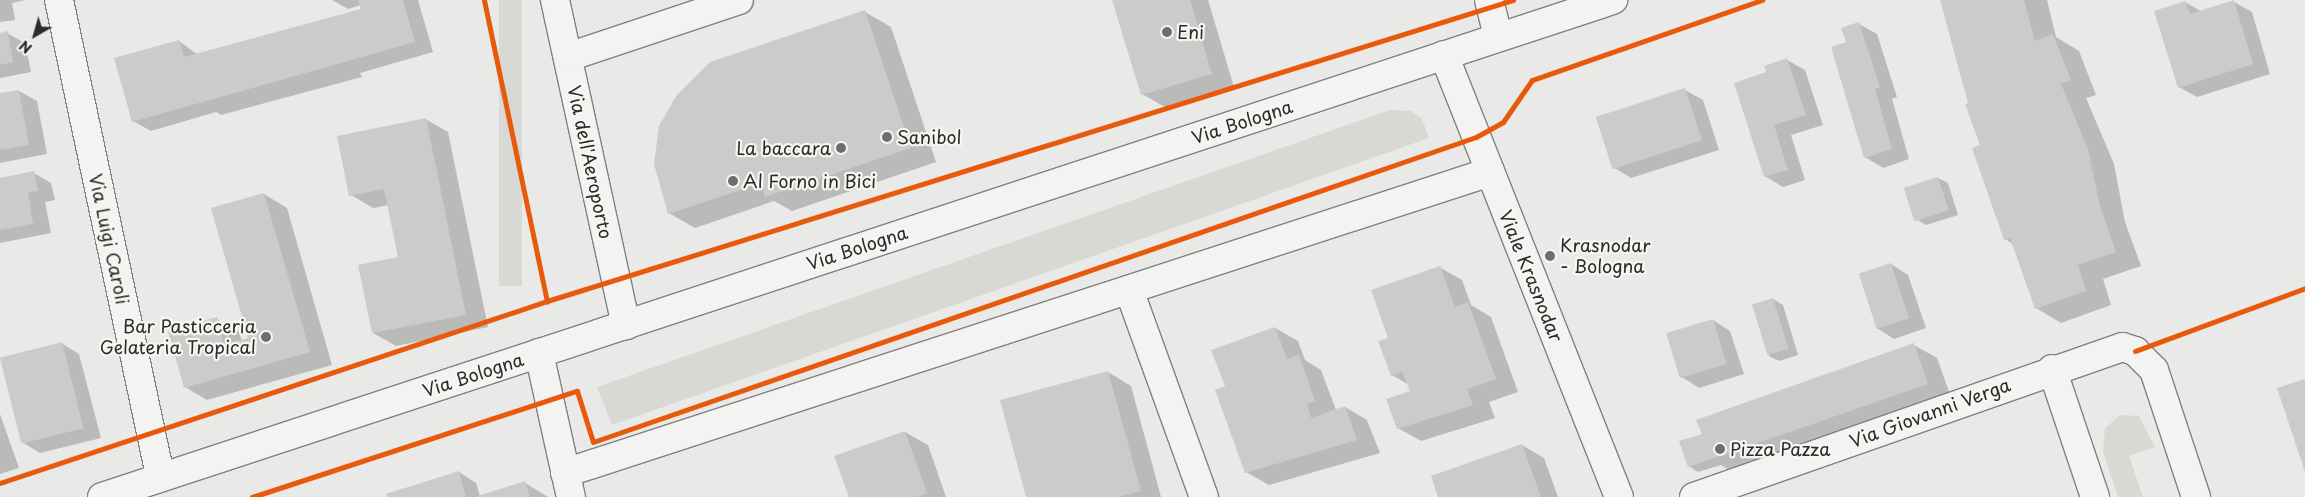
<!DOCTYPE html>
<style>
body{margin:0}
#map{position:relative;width:2305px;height:497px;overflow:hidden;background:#e9e9e7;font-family:"Playpen Sans",sans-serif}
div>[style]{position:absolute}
.green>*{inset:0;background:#d8d8d5;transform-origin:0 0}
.shadow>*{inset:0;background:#0003}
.building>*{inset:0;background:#cbcbca;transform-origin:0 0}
.roads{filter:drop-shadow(1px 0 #808080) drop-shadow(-1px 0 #808080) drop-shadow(0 1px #808080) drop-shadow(0 -1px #808080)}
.street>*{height:28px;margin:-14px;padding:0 14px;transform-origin:14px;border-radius:14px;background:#f3f3f1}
.secondary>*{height:28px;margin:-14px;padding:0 14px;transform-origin:14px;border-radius:14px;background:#f3f3f1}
.cycleway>*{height:5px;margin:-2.5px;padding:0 2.5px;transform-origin:2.5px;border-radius:2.5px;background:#e8590c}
.dots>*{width:14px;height:14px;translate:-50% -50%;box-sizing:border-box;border:2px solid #f6f6f2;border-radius:50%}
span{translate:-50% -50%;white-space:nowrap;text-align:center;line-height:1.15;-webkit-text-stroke:4.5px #f6f6f2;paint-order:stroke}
.poi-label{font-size:18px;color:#2b2b2b}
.left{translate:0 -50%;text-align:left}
.right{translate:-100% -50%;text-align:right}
.street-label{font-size:18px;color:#2b2b2b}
.north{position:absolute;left:10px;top:10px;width:50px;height:50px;-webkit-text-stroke:4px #f6f6f2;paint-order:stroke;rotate:218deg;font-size:14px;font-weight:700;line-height:20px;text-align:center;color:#2b2b2b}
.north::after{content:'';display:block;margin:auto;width:18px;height:22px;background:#2b2b2b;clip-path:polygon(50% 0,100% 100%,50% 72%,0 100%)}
</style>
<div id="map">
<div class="green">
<i style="left:499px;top:0;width:23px;height:286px"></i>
<i style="clip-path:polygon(1390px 110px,1411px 111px,1422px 119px,1429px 138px,612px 425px,597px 387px)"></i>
<i style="clip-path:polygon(2120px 415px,2139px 416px,2155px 447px,2129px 456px,2143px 497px,2118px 497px,2103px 452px,2105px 428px)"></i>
</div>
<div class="shadow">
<i style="clip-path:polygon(0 0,25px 0,12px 3px,15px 20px,0 22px)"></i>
<i style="clip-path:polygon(332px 0,418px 0,433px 52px,360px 73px,362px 77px,221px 115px,216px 112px,151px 131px,133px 121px,179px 41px,198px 55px,362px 10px,361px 5px,348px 9px)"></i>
<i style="clip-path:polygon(1114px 0,1208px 0,1234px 87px,1165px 107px,1142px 94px)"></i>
<i style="clip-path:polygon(1942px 0,2047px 0,2056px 37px,2079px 51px,2096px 95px,2086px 98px,2114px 164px,2125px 222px,2141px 266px,2103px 279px,2111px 305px,2061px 323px,2036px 308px,2013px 244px,2005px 239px)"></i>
<i style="clip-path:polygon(2185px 2px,2202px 12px,2234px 2px,2252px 12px,2270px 74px,2197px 97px,2179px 87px)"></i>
<i style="clip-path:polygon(865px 12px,891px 27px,936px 162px,792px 211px,774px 201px,695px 228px,669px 213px)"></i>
<i style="clip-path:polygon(1859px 24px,1877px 34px,1897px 97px,1892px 99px,1909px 159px,1883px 168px,1865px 157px)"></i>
<i style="clip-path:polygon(7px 33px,25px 43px,31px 72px,0 78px,0 34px)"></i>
<i style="clip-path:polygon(1787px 60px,1805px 70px,1823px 125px,1791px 135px,1805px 180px,1783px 187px,1765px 176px,1768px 73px)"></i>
<i style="clip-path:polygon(1685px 90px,1703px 100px,1719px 150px,1631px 178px,1613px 167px)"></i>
<i style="clip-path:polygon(19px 91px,37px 101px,47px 154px,0 163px,0 94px)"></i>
<i style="clip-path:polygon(425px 119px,448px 132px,488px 327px,396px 346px,373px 333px,400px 258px,389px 205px,373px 208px,351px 195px)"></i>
<i style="clip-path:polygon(34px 173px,51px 183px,55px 200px,45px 202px,51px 233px,0 243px,0 179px)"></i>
<i style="clip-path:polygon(1938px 178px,1948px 183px,1958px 215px,1926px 225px,1916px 219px,1906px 189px)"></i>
<i style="clip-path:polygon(264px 194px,287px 208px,332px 365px,207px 400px,185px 387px,216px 319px,239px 332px,242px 341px,249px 339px)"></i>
<i style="clip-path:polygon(1891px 264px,1908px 275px,1926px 328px,1894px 339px,1877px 328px)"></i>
<i style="clip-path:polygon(1439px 267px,1462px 280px,1471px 305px,1491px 317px,1518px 392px,1489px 402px,1495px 418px,1421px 441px,1398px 428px,1411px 391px,1409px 385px,1392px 375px,1389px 339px)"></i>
<i style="clip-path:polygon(1773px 299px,1783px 305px,1798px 355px,1779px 361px,1769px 356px)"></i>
<i style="clip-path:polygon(1713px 320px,1730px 331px,1744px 374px,1699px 388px,1682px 377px)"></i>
<i style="clip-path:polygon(1275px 328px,1298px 341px,1305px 360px,1321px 370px,1336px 410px,1345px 407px,1367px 420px,1380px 453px,1269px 485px,1246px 472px,1226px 387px)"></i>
<i style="clip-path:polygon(61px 343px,79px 354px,101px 438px,40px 453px,22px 442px)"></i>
<i style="clip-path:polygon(1914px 345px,1937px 358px,1951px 397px,1734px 473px,1721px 465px,1698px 472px,1689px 466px,1702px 435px)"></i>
<i style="clip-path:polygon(1108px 372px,1131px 386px,1161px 497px,1027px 497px)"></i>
<i style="clip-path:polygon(0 414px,19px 468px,0 474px)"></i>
<i style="clip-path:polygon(905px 432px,928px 445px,946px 497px,850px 497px)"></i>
<i style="clip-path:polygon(1522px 445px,1544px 458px,1558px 497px,1439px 497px)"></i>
<i style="clip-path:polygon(459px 472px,476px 483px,480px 496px,525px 483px,548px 497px,389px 497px)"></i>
</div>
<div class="building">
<i style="clip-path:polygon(358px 0,403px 0,415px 42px,132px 122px,114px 58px,179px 40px,184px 57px,361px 9px)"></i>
<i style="clip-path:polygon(1112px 0,1190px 0,1212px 74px,1141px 95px)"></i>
<i style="clip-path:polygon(1940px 0,2024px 0,2035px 41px,2053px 34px,2071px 80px,2061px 84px,2088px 149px,2100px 206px,2116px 252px,2078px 265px,2086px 291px,2035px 309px,2010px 238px,2004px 240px,1972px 148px,1980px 145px,1965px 104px,1968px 103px)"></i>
<i style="clip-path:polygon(2234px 0,2253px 64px,2178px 88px,2154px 11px,2185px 1px,2190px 14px)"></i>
<i style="clip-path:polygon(865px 10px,911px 148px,765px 197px,761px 183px,668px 214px,654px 164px,659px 126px,676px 96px,710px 62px)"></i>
<i style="clip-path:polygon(1859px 22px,1880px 87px,1875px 89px,1892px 149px,1864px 158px,1831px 47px,1846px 42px,1841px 28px)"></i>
<i style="clip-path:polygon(8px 31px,13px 62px,0 65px,0 33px)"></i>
<i style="clip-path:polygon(1787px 58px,1806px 115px,1774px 125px,1788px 170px,1764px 177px,1734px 83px,1766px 72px,1764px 66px)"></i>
<i style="left:1685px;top:88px;width:55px;height:94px;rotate:72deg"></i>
<i style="clip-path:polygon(19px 90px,29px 145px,0 150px,0 93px)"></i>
<i style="clip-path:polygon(426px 118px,466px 315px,372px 333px,358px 265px,398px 257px,384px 189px,349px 196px,337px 136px)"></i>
<i style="clip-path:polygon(34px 171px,38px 191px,28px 192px,33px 224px,0 230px,0 178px)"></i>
<i style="left:1938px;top:177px;width:35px;height:36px;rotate:72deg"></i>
<i style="clip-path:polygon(264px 193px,310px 352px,184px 388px,168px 331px,217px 317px,224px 345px,248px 338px,211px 208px)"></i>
<i style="left:1891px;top:263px;width:58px;height:34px;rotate:72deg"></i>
<i style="clip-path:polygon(1440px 266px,1455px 307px,1468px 302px,1496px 379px,1467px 389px,1473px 405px,1397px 429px,1386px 399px,1410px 391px,1402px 372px,1391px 376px,1378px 341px,1388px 338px,1371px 290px)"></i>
<i style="left:1773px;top:298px;width:53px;height:22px;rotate:73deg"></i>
<i style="left:1713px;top:319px;width:47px;height:49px;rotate:73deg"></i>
<i style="clip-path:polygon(1275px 327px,1287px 359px,1299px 355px,1315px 401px,1307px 404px,1311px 418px,1345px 406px,1357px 440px,1245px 473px,1215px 390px,1225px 386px,1211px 350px)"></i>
<i style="left:62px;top:342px;width:89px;height:64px;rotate:76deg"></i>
<i style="clip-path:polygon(1914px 343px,1928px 384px,1688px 467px,1679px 441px,1702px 434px,1696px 420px)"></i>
<i style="clip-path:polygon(1108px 371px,1141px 491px,1119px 497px,1026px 497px,1000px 400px)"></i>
<i style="clip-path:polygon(2305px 379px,2305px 472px,2277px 388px)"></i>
<i style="clip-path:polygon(905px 431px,927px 493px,917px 497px,849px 497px,834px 456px)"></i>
<i style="clip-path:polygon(1522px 444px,1541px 497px,1438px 497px,1431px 476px)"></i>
<i style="clip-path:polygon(459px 471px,466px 497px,387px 497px,386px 494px)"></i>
<i style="clip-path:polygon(525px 481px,530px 497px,475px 497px)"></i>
</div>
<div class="roads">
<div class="street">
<i style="left:59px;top:0;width:488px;rotate:78deg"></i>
<i style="left:555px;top:0;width:333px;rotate:77.7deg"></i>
<i style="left:1489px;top:0;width:38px;rotate:76deg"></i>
<i style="left:1444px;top:55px;width:475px;rotate:68.4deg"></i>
<i style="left:568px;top:57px;width:180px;rotate:-18.4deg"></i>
<i style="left:1129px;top:290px;width:220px;rotate:70.1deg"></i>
<i style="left:539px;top:353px;width:148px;rotate:77.5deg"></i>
<i style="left:2052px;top:369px;width:135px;rotate:71.4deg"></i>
<i style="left:565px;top:473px;width:973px;rotate:-18.03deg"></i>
<i style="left:1694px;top:497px;width:454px;rotate:-19.3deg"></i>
<i style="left:2122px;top:347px;width:14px;rotate:17deg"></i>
<i style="left:2135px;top:351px;width:27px;rotate:45deg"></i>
<i style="left:2154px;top:370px;width:134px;rotate:71.7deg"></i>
</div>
<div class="secondary">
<i style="left:102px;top:497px;width:1591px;rotate:-18.21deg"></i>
</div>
</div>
<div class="cycleway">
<i style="left:484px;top:0;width:308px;rotate:78.2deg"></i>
<i style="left:2135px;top:351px;width:181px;rotate:-20.3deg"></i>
<i style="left:0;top:483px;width:576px;rotate:-18.4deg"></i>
<i style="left:547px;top:301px;width:1012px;rotate:-17.31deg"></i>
<i style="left:252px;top:497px;width:342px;rotate:-18.1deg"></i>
<i style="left:577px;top:391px;width:53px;rotate:72.6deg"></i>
<i style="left:593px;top:442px;width:934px;rotate:-19.06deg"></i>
<i style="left:1476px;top:137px;width:31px;rotate:-29deg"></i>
<i style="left:1503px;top:122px;width:51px;rotate:-55.4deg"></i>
<i style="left:1532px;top:80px;width:244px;rotate:-19.2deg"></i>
</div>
<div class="dots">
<i style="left:1167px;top:32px;background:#6e6e6d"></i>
<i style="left:887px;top:137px;background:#6e6e6d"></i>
<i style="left:841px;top:148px;background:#6e6e6d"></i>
<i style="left:733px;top:181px;background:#6e6e6d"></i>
<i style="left:1550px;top:256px;background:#6e6e6d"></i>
<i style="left:266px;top:337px;background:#6e6e6d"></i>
<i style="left:1720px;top:449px;background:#6e6e6d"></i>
</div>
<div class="poi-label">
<span class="left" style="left:1177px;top:32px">Eni</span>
<span class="left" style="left:897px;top:137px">Sanibol</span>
<span class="right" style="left:831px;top:148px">La baccara</span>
<span class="left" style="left:743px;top:181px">Al Forno in Bici</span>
<span class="left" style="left:1560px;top:256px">Krasnodar<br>- Bologna</span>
<span class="right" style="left:256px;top:337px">Bar Pasticceria<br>Gelateria Tropical</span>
<span class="left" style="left:1730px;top:449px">Pizza Pazza</span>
</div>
<div class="street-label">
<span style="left:1242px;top:122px;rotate:-18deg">Via Bologna</span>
<span style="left:590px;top:162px;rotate:78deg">Via dell'Aeroporto</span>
<span style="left:109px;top:239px;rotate:78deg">Via Luigi Caroli</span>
<span style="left:857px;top:248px;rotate:-18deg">Via Bologna</span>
<span style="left:1531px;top:276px;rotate:68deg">Viale Krasnodar</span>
<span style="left:473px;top:375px;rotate:-18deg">Via Bologna</span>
<span style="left:1930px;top:413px;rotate:-20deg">Via Giovanni Verga</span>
</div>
<div class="north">N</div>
</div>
